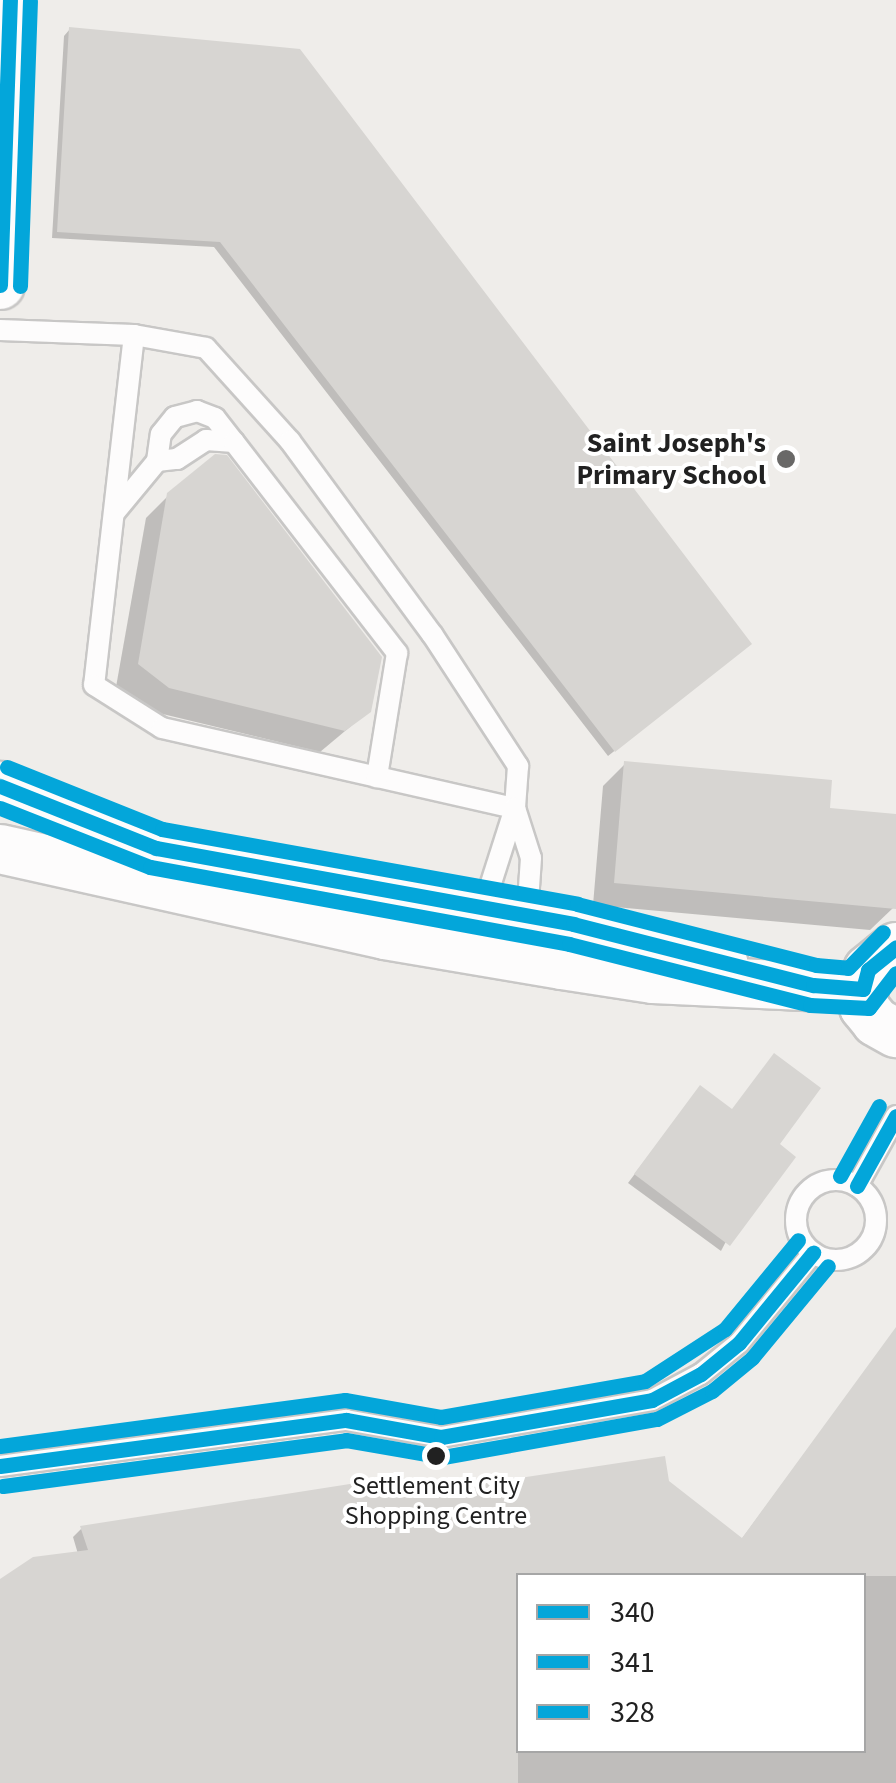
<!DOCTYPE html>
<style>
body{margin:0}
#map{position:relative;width:896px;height:1783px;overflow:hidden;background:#efedea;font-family:"Source Sans 3",sans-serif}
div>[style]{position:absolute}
.shadow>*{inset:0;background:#0003}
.building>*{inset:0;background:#d7d5d2}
.roads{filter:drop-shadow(2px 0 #c8c7c6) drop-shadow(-2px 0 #c8c7c6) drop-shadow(0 2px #c8c7c6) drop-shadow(0 -2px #c8c7c6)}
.service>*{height:20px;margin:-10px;padding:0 10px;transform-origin:10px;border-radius:10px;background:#fdfcfc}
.service>.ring{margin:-10px;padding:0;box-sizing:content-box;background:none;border:20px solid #fdfcfc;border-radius:50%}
.tertiary>*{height:48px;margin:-24px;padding:0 24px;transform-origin:24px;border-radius:24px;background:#fdfcfc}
.bus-1>*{height:15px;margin:-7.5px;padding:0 7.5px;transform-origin:7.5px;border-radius:7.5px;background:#03a6da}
.bus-2>*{height:15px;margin:-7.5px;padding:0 7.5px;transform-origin:7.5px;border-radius:7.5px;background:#03a6da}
.bus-3>*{height:15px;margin:-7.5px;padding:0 7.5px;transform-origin:7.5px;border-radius:7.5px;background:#03a6da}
.dots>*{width:28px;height:28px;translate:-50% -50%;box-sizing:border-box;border:5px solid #fff;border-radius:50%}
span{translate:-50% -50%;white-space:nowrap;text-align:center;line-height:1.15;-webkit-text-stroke:8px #fff;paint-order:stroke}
.bus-label{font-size:26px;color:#212121}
.poi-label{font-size:28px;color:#212121;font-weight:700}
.right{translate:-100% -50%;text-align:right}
.legend{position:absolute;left:516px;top:1573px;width:350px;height:180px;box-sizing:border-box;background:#fff;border:2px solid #a6a6a6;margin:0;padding:12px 18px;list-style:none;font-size:30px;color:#212121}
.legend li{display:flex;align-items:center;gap:20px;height:50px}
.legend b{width:50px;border:2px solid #a6a6a6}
</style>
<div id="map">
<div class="shadow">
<i style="clip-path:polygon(70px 29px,742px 650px,608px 756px,214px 247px,52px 238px,64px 36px)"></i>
<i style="clip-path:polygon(169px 495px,369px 711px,320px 752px,146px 710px,116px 687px,146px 518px)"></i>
<i style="clip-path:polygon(625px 764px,827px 810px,896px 817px,893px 908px,870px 930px,593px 905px,603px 786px)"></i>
<i style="clip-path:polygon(693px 1096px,731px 1112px,776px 1145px,721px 1251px,628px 1183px)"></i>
<i style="clip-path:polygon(evenodd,896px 1329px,896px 1783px,0 1783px,0 1582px,78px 1554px,73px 1537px,82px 1528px,426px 1495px,667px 1483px,741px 1540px,896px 1329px,518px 1576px,864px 1576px,864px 1750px,518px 1750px,518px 1576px)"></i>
</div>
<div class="building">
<i style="clip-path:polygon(69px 27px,300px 49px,752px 644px,615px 752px,220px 242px,57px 232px)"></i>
<i style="clip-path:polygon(215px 454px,227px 455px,382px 657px,371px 712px,345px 731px,169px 688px,138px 664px,167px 493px)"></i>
<i style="clip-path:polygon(624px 761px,832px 780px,830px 808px,896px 814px,896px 909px,614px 883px)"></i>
<i style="clip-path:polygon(774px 1053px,821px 1088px,780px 1144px,796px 1157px,730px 1246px,634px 1174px,700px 1085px,732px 1109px)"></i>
<i style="clip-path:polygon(896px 1327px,896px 1576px,518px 1576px,518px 1783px,0 1783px,0 1579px,33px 1557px,88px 1550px,80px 1526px,401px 1476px,426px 1492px,665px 1456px,669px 1481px,742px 1538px)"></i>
</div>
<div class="roads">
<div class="service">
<i style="left:0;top:330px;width:134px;rotate:2.1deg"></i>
<i style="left:134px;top:335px;width:73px;rotate:10.2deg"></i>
<i style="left:206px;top:348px;width:125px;rotate:47.9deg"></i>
<i style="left:290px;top:441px;width:240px;rotate:53.7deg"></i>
<i style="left:432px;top:634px;width:158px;rotate:56.9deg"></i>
<i style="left:518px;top:766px;width:42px;rotate:94.1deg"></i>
<i style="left:515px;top:808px;width:52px;rotate:72.3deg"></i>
<i style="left:531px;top:858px;width:58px;rotate:93.9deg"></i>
<i style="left:134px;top:335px;width:352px;rotate:96.5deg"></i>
<i style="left:94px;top:685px;width:80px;rotate:32.3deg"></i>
<i style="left:162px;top:728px;width:362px;rotate:12.8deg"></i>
<i style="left:515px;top:808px;width:105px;rotate:107.7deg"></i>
<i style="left:157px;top:461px;width:27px;rotate:-82deg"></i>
<i style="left:161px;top:434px;width:22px;rotate:-51deg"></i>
<i style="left:175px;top:417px;width:23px;rotate:-15deg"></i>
<i style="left:197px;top:411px;width:19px;rotate:21deg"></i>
<i style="left:215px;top:418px;width:31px;rotate:52deg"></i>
<i style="left:115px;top:512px;width:66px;rotate:-50.5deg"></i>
<i style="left:157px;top:461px;width:20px;rotate:-6deg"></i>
<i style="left:177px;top:459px;width:35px;rotate:-33deg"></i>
<i style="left:206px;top:440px;width:28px;rotate:4deg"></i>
<i style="left:234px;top:442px;width:267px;rotate:52.3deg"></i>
<i style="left:397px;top:653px;width:126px;rotate:99.2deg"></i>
<i class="ring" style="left:796px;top:1180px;width:60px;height:60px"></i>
<i style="left:857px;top:1186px;width:80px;rotate:-60.9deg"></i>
<i style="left:0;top:1466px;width:349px;rotate:-7.6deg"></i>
<i style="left:346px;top:1420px;width:97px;rotate:10.1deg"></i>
<i style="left:441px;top:1437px;width:214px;rotate:-9.9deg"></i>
<i style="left:652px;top:1400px;width:55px;rotate:-28deg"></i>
<i style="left:701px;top:1374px;width:49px;rotate:-39.2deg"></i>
<i style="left:739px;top:1343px;width:117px;rotate:-50.6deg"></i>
</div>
<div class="tertiary">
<i style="left:0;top:285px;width:285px;rotate:-88deg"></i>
<i style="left:0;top:786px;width:168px;rotate:21.7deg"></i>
<i style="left:156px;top:848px;width:424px;rotate:10.3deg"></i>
<i style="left:573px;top:924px;width:155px;rotate:14.2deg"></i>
<i style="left:0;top:849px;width:394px;rotate:12.6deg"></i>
<i style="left:385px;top:935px;width:180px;rotate:9.6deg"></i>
<i style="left:562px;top:965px;width:92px;rotate:8.7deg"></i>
<i style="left:653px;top:979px;width:210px;rotate:2.7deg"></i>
<i style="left:896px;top:947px;width:36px;rotate:141deg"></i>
<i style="left:868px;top:970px;width:20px;rotate:105deg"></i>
<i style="left:863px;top:989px;width:18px;rotate:87deg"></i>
<i style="left:864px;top:1007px;width:19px;rotate:51deg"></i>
<i style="left:876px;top:1022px;width:23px;rotate:29deg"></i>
</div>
</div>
<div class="bus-1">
<i style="left:0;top:285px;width:285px;rotate:-88deg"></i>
<i style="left:0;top:786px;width:168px;rotate:21.7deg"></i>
<i style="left:156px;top:848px;width:424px;rotate:10.3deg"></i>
<i style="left:573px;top:924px;width:248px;rotate:14.3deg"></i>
<i style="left:813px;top:985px;width:50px;rotate:4.6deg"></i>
<i style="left:863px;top:989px;width:20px;rotate:-75deg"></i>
<i style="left:868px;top:970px;width:36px;rotate:-39deg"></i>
<i style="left:857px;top:1186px;width:80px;rotate:-60.9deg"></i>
<i style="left:0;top:1466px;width:349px;rotate:-7.6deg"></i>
<i style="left:346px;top:1420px;width:97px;rotate:10.1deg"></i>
<i style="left:441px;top:1437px;width:214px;rotate:-9.9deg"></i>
<i style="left:652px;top:1400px;width:55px;rotate:-28deg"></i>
<i style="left:701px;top:1374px;width:49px;rotate:-39.2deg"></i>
<i style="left:739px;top:1343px;width:117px;rotate:-50.6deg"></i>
</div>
<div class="bus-2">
<i style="left:20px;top:286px;width:285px;rotate:-88deg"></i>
<i style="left:0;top:808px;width:161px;rotate:21.5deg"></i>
<i style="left:150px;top:867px;width:426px;rotate:10.4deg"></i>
<i style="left:569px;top:944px;width:249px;rotate:14.2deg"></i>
<i style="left:810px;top:1005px;width:59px;rotate:2.9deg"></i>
<i style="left:869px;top:1008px;width:44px;rotate:-52.4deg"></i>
<i style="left:3px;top:1486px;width:346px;rotate:-7.6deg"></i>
<i style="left:346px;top:1440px;width:98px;rotate:9.9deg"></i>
<i style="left:443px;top:1457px;width:217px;rotate:-10.1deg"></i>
<i style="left:657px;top:1419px;width:62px;rotate:-27deg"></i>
<i style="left:712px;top:1391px;width:52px;rotate:-39.5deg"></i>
<i style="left:752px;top:1358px;width:119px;rotate:-50.4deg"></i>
</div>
<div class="bus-3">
<i style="left:7px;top:767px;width:167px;rotate:21.8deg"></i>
<i style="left:162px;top:829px;width:422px;rotate:10.2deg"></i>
<i style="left:577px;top:904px;width:247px;rotate:14.3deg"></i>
<i style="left:816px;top:965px;width:32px;rotate:5deg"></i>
<i style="left:848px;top:968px;width:50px;rotate:-45.8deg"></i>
<i style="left:840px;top:1176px;width:80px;rotate:-60.9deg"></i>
<i style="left:0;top:1446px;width:348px;rotate:-7.6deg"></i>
<i style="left:345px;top:1400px;width:97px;rotate:10deg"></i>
<i style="left:441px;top:1417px;width:207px;rotate:-10deg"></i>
<i style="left:645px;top:1381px;width:95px;rotate:-33deg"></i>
<i style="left:725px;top:1329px;width:115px;rotate:-50.6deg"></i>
</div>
<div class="dots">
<i style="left:786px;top:459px;background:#696867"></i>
<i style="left:436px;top:1456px;background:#212121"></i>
</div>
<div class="bus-label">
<span style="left:436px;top:1501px">Settlement City<br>Shopping Centre</span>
</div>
<div class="poi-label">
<span class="right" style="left:766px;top:459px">Saint Joseph's<br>Primary School</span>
</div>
<ul class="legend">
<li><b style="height:12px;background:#03a6da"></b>340</li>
<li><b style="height:12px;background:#03a6da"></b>341</li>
<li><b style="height:12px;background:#03a6da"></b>328</li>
</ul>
</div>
